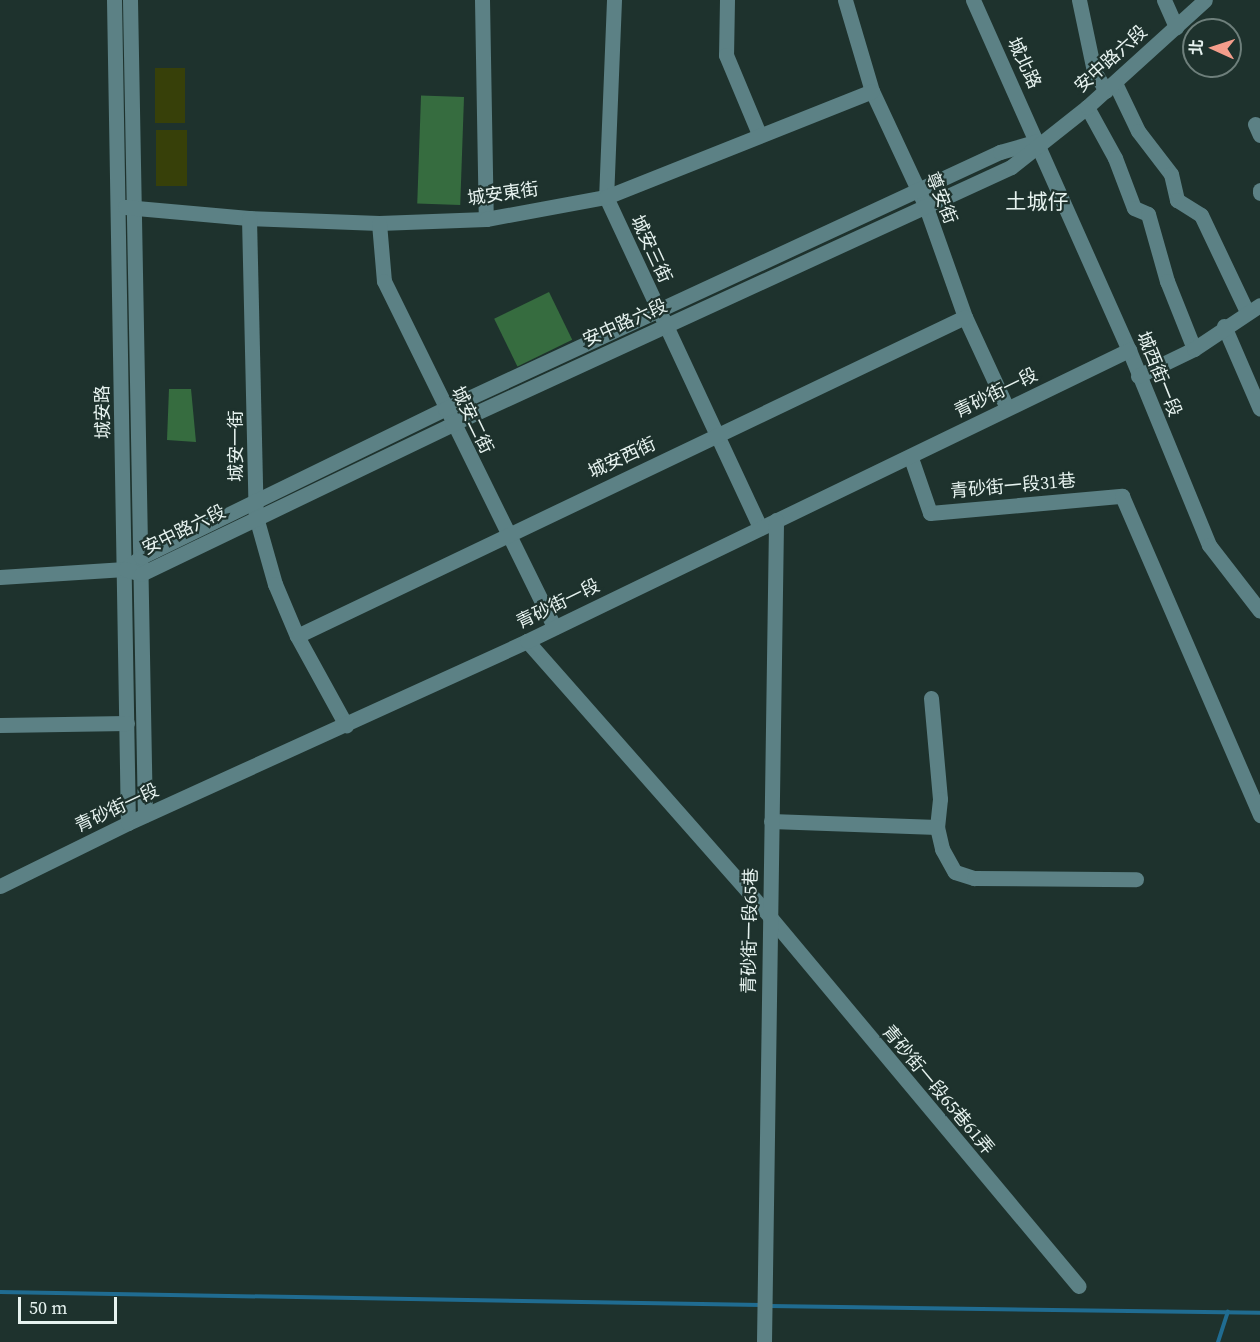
<!DOCTYPE html>
<meta charset="utf-8">
<style>
body{margin:0}
#map{position:relative;width:1260px;height:1342px;overflow:hidden;background:#1e322d;font-family:"Source Serif 4","Noto Sans TC",serif}
div>[style]{position:absolute}
.green>*{inset:0;background:#374009;transform-origin:0 0}
.stream>*{height:4px;margin:-2px;padding:0 2px;transform-origin:2px;border-radius:2px;background:#206c91}
.building>*{inset:0;background:#366c3f;transform-origin:0 0}
.minor>*{height:15px;margin:-7.5px;padding:0 7.5px;transform-origin:7.5px;border-radius:7.5px;background:#5c8185}
span{translate:-50% -50%;white-space:nowrap;text-align:center;line-height:1.15;-webkit-text-stroke:4.5px #1e322d;paint-order:stroke}
.street-label{font-size:18px;color:#e6f2ef}
.quarter-label{font-size:21px;color:#e6f2ef}
.north{position:absolute;left:1182px;top:18px;width:60px;height:60px;box-sizing:border-box;background:#1e322d;border:2px solid #6e7f7b;border-radius:50%;rotate:273deg;font-size:16px;font-weight:700;line-height:24px;text-align:center;color:#e6f2ef}
.north::after{content:'';display:block;margin:auto;width:21px;height:27px;background:#f49d8b;clip-path:polygon(50% 0,100% 100%,50% 72%,0 100%)}
.scale{position:absolute;left:18px;top:1297px;width:99px;height:27px;box-sizing:border-box;border:3px solid #e6f2ef;border-top:0;padding-left:8px;font-size:18px;line-height:21px;white-space:nowrap;color:#e6f2ef;-webkit-text-stroke:4px #1e322d;paint-order:stroke}
</style>
<div id="map">
<div class="green">
<i style="left:155px;top:68px;width:30px;height:55px"></i>
<i style="left:156px;top:130px;width:31px;height:56px"></i>
</div>
<div class="stream">
<i style="left:0;top:1292px;width:761px;rotate:0.98deg"></i>
<i style="left:769px;top:1306px;width:491px;rotate:0.8deg"></i>
<i style="left:1218px;top:1342px;width:32px;rotate:-72deg"></i>
</div>
<div class="building">
<i style="left:464px;top:97px;width:108px;height:43px;rotate:92deg"></i>
<i style="left:549px;top:292px;width:53px;height:61px;rotate:64deg"></i>
<i style="clip-path:polygon(169px 389px,191px 389px,196px 442px,167px 440px)"></i>
</div>
<div class="minor">
<i style="left:114px;top:0;width:823px;rotate:89.03deg"></i>
<i style="left:130px;top:0;width:815px;rotate:88.95deg"></i>
<i style="left:482px;top:0;width:219px;rotate:89deg"></i>
<i style="left:614px;top:0;width:197px;rotate:92.3deg"></i>
<i style="left:606px;top:197px;width:365px;rotate:65deg"></i>
<i style="left:727px;top:0;width:55px;rotate:91deg"></i>
<i style="left:726px;top:55px;width:86px;rotate:67.3deg"></i>
<i style="left:845px;top:0;width:95px;rotate:73.5deg"></i>
<i style="left:872px;top:91px;width:128px;rotate:65deg"></i>
<i style="left:926px;top:207px;width:117px;rotate:70.5deg"></i>
<i style="left:965px;top:317px;width:100px;rotate:65.2deg"></i>
<i style="left:973px;top:0;width:383px;rotate:66deg"></i>
<i style="left:1129px;top:350px;width:211px;rotate:67.7deg"></i>
<i style="left:1209px;top:545px;width:83px;rotate:52.3deg"></i>
<i style="left:1079px;top:0;width:73px;rotate:78.1deg"></i>
<i style="left:1094px;top:71px;width:23px;rotate:59deg"></i>
<i style="left:1164px;top:0;width:30px;rotate:66deg"></i>
<i style="left:1115px;top:83px;width:53px;rotate:64.4deg"></i>
<i style="left:1138px;top:131px;width:54px;rotate:52.5deg"></i>
<i style="left:1171px;top:174px;width:27px;rotate:77deg"></i>
<i style="left:1177px;top:200px;width:28px;rotate:32deg"></i>
<i style="left:1201px;top:215px;width:107px;rotate:64.6deg"></i>
<i style="left:1087px;top:107px;width:58px;rotate:61.2deg"></i>
<i style="left:1115px;top:158px;width:53px;rotate:69.2deg"></i>
<i style="left:1134px;top:208px;width:15px;rotate:23deg"></i>
<i style="left:1148px;top:214px;width:70px;rotate:74.2deg"></i>
<i style="left:1167px;top:281px;width:73px;rotate:68.3deg"></i>
<i style="left:1255px;top:124px;width:12px;rotate:66deg"></i>
<i style="left:1260px;top:190px;width:3px;rotate:90deg"></i>
<i style="left:125px;top:207px;width:124px;rotate:5.1deg"></i>
<i style="left:249px;top:218px;width:130px;rotate:2.2deg"></i>
<i style="left:379px;top:223px;width:107px;rotate:-2.1deg"></i>
<i style="left:486px;top:219px;width:122px;rotate:-10.4deg"></i>
<i style="left:606px;top:197px;width:286px;rotate:-21.7deg"></i>
<i style="left:249px;top:218px;width:299px;rotate:88.7deg"></i>
<i style="left:256px;top:517px;width:70px;rotate:74.2deg"></i>
<i style="left:275px;top:584px;width:56px;rotate:67.1deg"></i>
<i style="left:297px;top:636px;width:102px;rotate:61.2deg"></i>
<i style="left:379px;top:223px;width:58px;rotate:85.1deg"></i>
<i style="left:384px;top:281px;width:386px;rotate:63.8deg"></i>
<i style="left:1224px;top:326px;width:90px;rotate:66.6deg"></i>
<i style="left:1138px;top:376px;width:62px;rotate:-25.7deg"></i>
<i style="left:1194px;top:349px;width:79px;rotate:-33.7deg"></i>
<i style="left:911px;top:458px;width:58px;rotate:70.9deg"></i>
<i style="left:930px;top:513px;width:193px;rotate:-5.1deg"></i>
<i style="left:1122px;top:496px;width:348px;rotate:66.6deg"></i>
<i style="left:125px;top:569px;width:20px;rotate:-37deg"></i>
<i style="left:141px;top:557px;width:338px;rotate:-26deg"></i>
<i style="left:445px;top:409px;width:612px;rotate:-24.85deg"></i>
<i style="left:1000px;top:152px;width:37px;rotate:-16deg"></i>
<i style="left:0;top:577px;width:125px;rotate:-3.7deg"></i>
<i style="left:125px;top:569px;width:17px;rotate:17deg"></i>
<i style="left:141px;top:574px;width:345px;rotate:-25.7deg"></i>
<i style="left:452px;top:424px;width:615px;rotate:-24.69deg"></i>
<i style="left:1011px;top:167px;width:97px;rotate:-38.3deg"></i>
<i style="left:1087px;top:107px;width:159px;rotate:-42.2deg"></i>
<i style="left:297px;top:636px;width:740px;rotate:-25.53deg"></i>
<i style="left:527px;top:641px;width:368px;rotate:48.6deg"></i>
<i style="left:770px;top:917px;width:481px;rotate:50.1deg"></i>
<i style="left:931px;top:698px;width:101px;rotate:84.9deg"></i>
<i style="left:940px;top:799px;width:28px;rotate:96deg"></i>
<i style="left:937px;top:827px;width:23px;rotate:77deg"></i>
<i style="left:942px;top:849px;width:26px;rotate:61deg"></i>
<i style="left:955px;top:872px;width:20px;rotate:18deg"></i>
<i style="left:974px;top:878px;width:162px;rotate:0.4deg"></i>
<i style="left:0;top:725px;width:127px;rotate:-0.9deg"></i>
<i style="left:771px;top:821px;width:166px;rotate:2.1deg"></i>
<i style="left:0;top:886px;width:143px;rotate:-26.2deg"></i>
<i style="left:128px;top:823px;width:439px;rotate:-24.5deg"></i>
<i style="left:527px;top:641px;width:669px;rotate:-25.8deg"></i>
<i style="left:764px;top:1342px;width:822px;rotate:-89.16deg"></i>
</div>
<div class="street-label">
<span style="left:1111px;top:59px;rotate:-42deg">安中路六段</span>
<span style="left:1024px;top:63px;rotate:65deg">城北路</span>
<span style="left:503px;top:194px;rotate:-8deg">城安東街</span>
<span style="left:941px;top:198px;rotate:68deg">尊安街</span>
<span style="left:651px;top:249px;rotate:65deg">城安三街</span>
<span style="left:625px;top:323px;rotate:-24deg">安中路六段</span>
<span style="left:1159px;top:374px;rotate:68deg">城西街一段</span>
<span style="left:996px;top:393px;rotate:-26deg">青砂街一段</span>
<span style="left:103px;top:412px;rotate:-91deg">城安路</span>
<span style="left:472px;top:420px;rotate:64deg">城安二街</span>
<span style="left:236px;top:446px;rotate:-90deg">城安一街</span>
<span style="left:622px;top:458px;rotate:-25deg">城安西街</span>
<span style="left:1013px;top:486px;rotate:-5deg">青砂街一段31巷</span>
<span style="left:184px;top:530px;rotate:-26deg">安中路六段</span>
<span style="left:558px;top:604px;rotate:-26deg">青砂街一段</span>
<span style="left:117px;top:808px;rotate:-25deg">青砂街一段</span>
<span style="left:750px;top:931px;rotate:-89deg">青砂街一段65巷</span>
<span style="left:938px;top:1090px;rotate:50deg">青砂街一段65巷61弄</span>
</div>
<div class="quarter-label">
<span style="left:1037px;top:202px">土城仔</span>
</div>
<div class="north">北</div>
<div class="scale">50 m</div>
</div>
